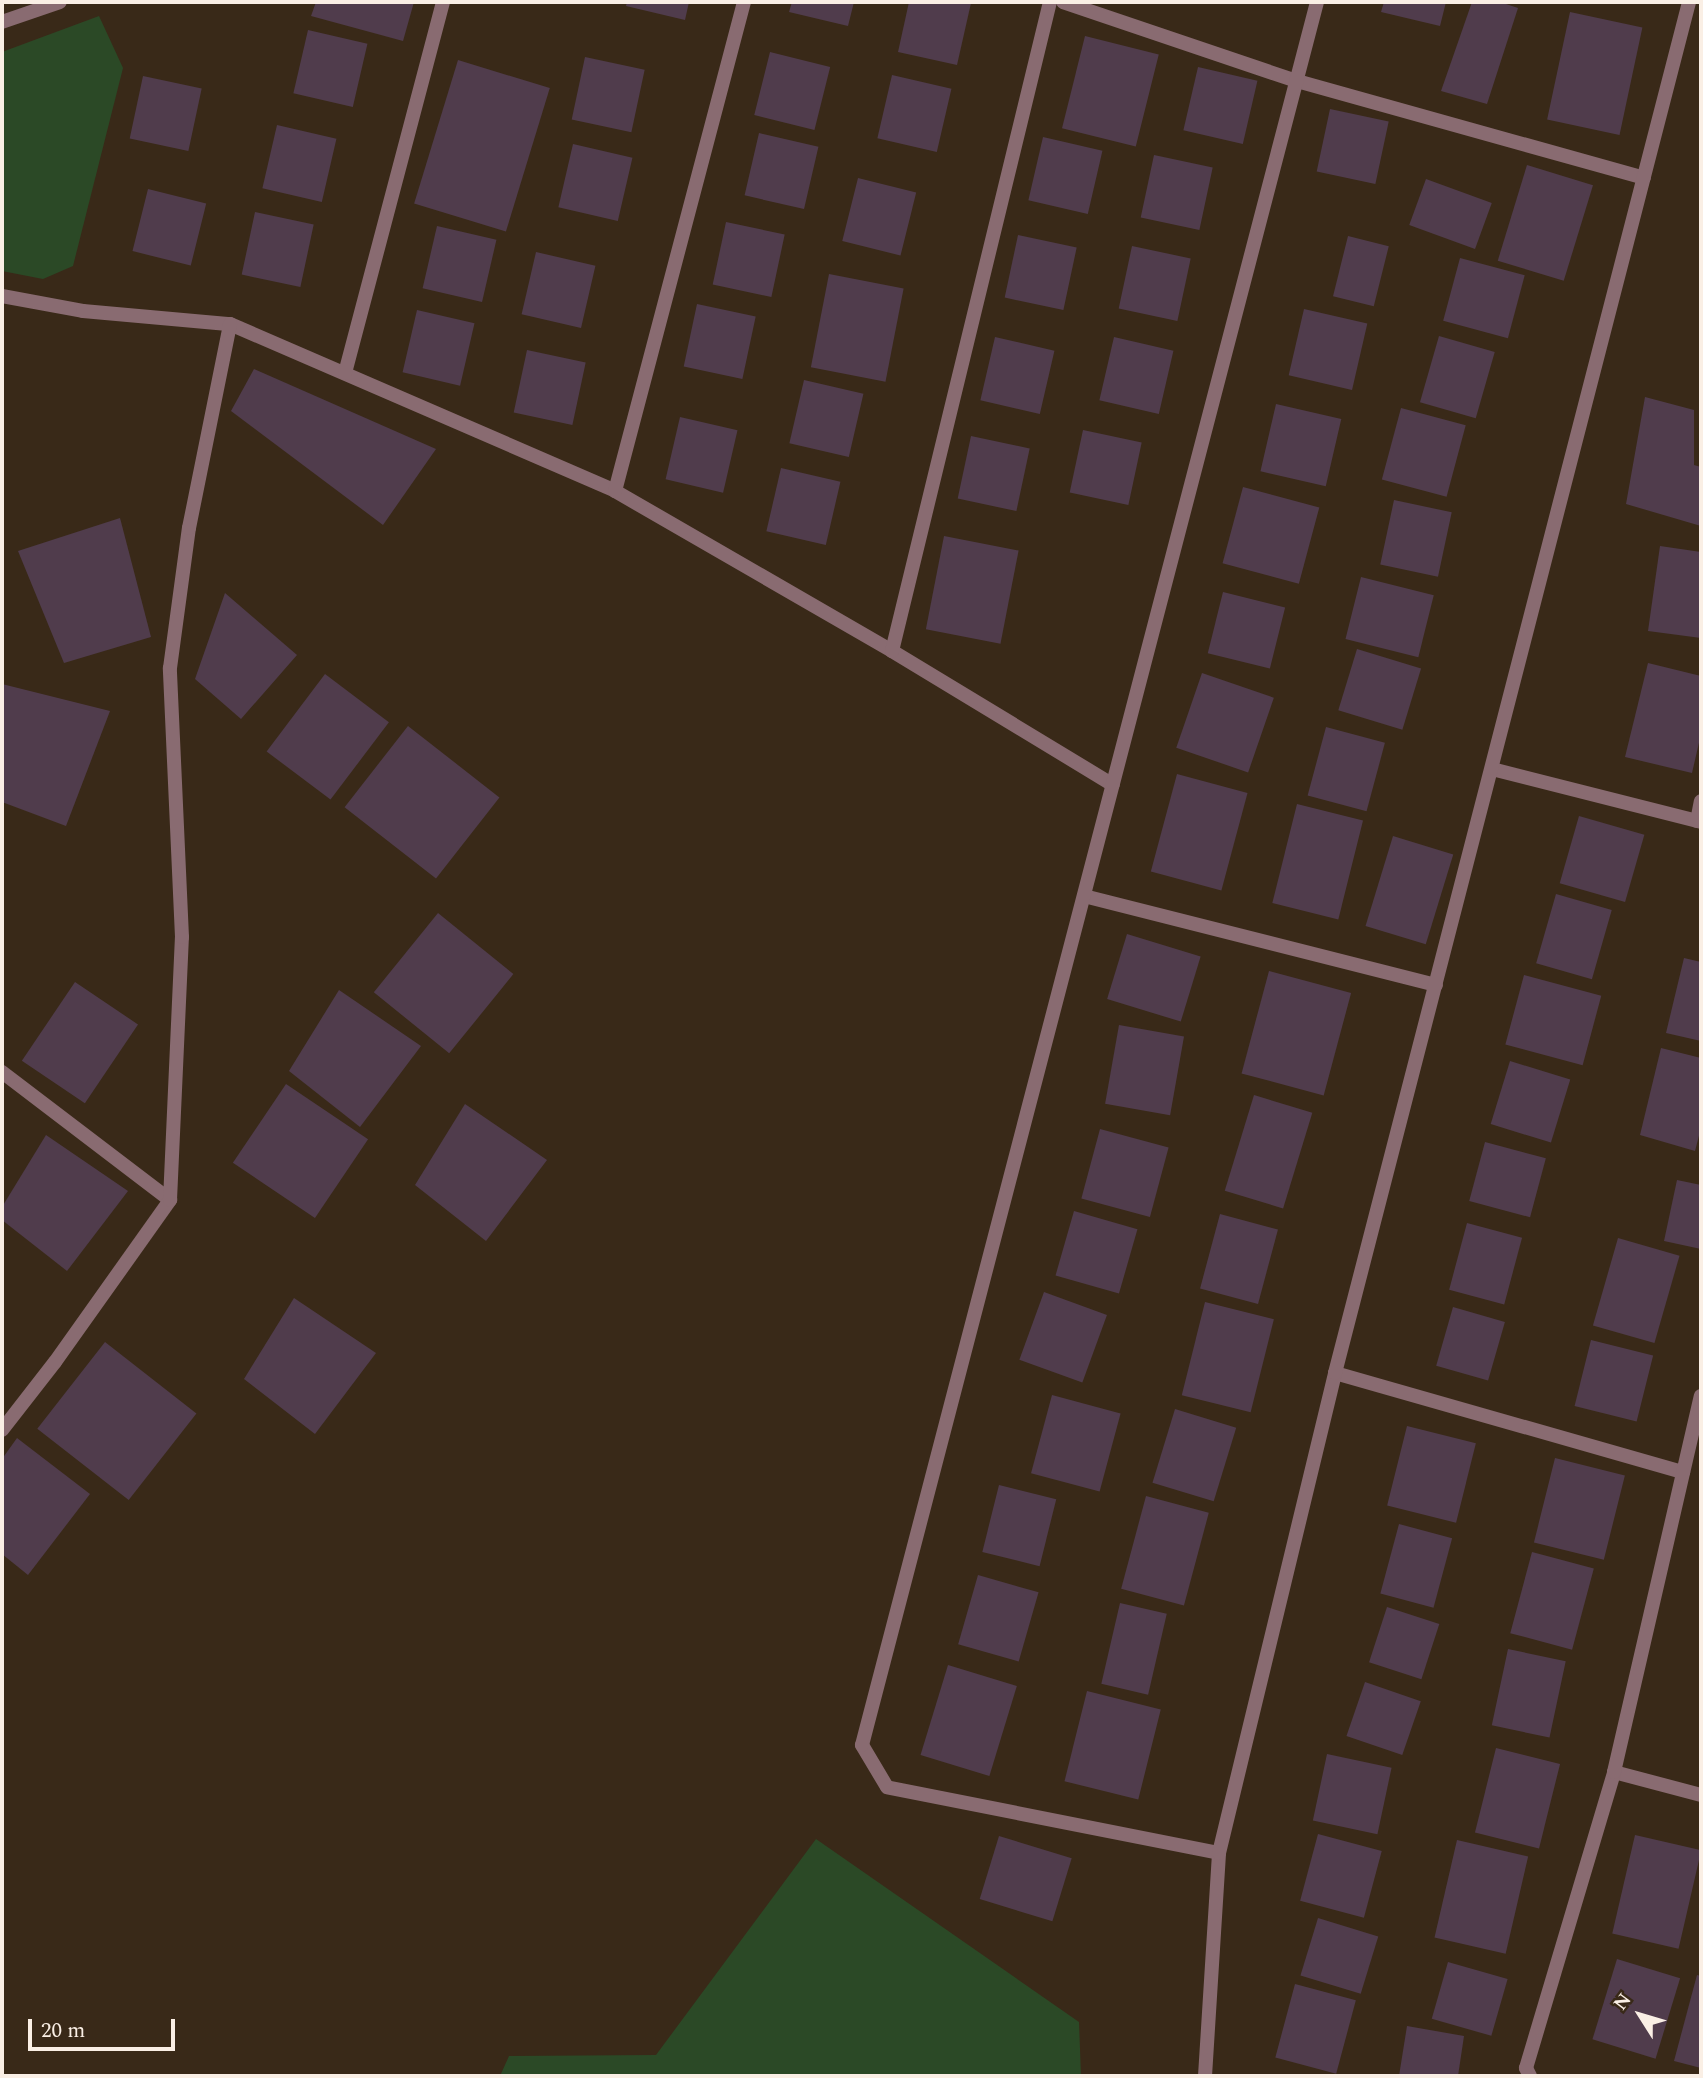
<!DOCTYPE html>
<style>
body{margin:0}
#map{position:relative;width:1703px;height:2078px;overflow:hidden;background:#392918;font-family:Spectral,serif}
div>[style]{position:absolute}
.green>*{inset:0;background:#2b4926}
.building>*{inset:0;background:#503c4c;transform-origin:0 0}
.minor>*{height:14px;margin:-7px;padding:0 7px;transform-origin:7px;border-radius:7px;background:#896b71}
.tertiary>*{height:14px;margin:-7px;padding:0 7px;transform-origin:7px;border-radius:7px;background:#896b71}
span{translate:-50% -50%;white-space:nowrap;text-align:center;line-height:1.15;-webkit-text-stroke:7px #392918;paint-order:stroke}
.frame{position:absolute;inset:0;border:4px solid #faefe5;pointer-events:none}
.north{position:absolute;left:1605px;top:1980px;width:70px;height:70px;-webkit-text-stroke:5px #392918;paint-order:stroke;rotate:307deg;font-size:19px;font-weight:700;line-height:28px;text-align:center;color:#faefe5}
.north::after{content:'';display:block;margin:auto;width:24px;height:32px;background:#faefe5;clip-path:polygon(50% 0,100% 100%,50% 72%,0 100%)}
.scale{position:absolute;left:28px;top:2019px;width:147px;height:32px;box-sizing:border-box;border:4px solid #faefe5;border-top:0;padding-left:9px;font-size:21px;line-height:24px;white-space:nowrap;color:#faefe5;-webkit-text-stroke:5px #392918;paint-order:stroke}
</style>
<div id="map">
<div class="green">
<i style="clip-path:polygon(99px 16px,123px 68px,73px 266px,43px 279px,2px 271px,2px 52px)"></i>
<i style="clip-path:polygon(816px 1839px,1079px 2022px,1081px 2076px,500px 2076px,509px 2056px,656px 2055px)"></i>
</div>
<div class="building">
<i style="clip-path:polygon(316px 2px,414px 2px,403px 41px,311px 16px)"></i>
<i style="clip-path:polygon(627px 2px,689px 2px,685px 20px,626px 6px)"></i>
<i style="clip-path:polygon(792px 2px,854px 2px,848px 26px,789px 12px)"></i>
<i style="clip-path:polygon(909px 2px,971px 3px,957px 65px,898px 52px)"></i>
<i style="clip-path:polygon(1384px 2px,1446px 2px,1440px 26px,1381px 12px)"></i>
<i style="clip-path:polygon(1472px 2px,1500px 2px,1518px 8px,1487px 104px,1441px 91px)"></i>
<i style="left:1570px;top:12px;width:74px;height:110px;rotate:12deg"></i>
<i style="left:308px;top:30px;width:61px;height:65px;rotate:13deg"></i>
<i style="left:1085px;top:36px;width:76px;height:95px;rotate:14deg"></i>
<i style="left:770px;top:52px;width:62px;height:65px;rotate:14deg"></i>
<i style="left:585px;top:57px;width:61px;height:64px;rotate:12deg"></i>
<i style="left:458px;top:60px;width:96px;height:150px;rotate:17deg"></i>
<i style="left:1198px;top:67px;width:61px;height:65px;rotate:13deg"></i>
<i style="left:892px;top:75px;width:61px;height:65px;rotate:13deg"></i>
<i style="left:143px;top:76px;width:60px;height:64px;rotate:12deg"></i>
<i style="left:1330px;top:109px;width:60px;height:64px;rotate:12deg"></i>
<i style="left:277px;top:125px;width:61px;height:65px;rotate:13deg"></i>
<i style="left:759px;top:133px;width:61px;height:64px;rotate:13deg"></i>
<i style="left:1043px;top:137px;width:61px;height:65px;rotate:13deg"></i>
<i style="left:573px;top:144px;width:61px;height:65px;rotate:13deg"></i>
<i style="left:1154px;top:155px;width:60px;height:64px;rotate:12deg"></i>
<i style="left:1527px;top:165px;width:69px;height:100px;rotate:17deg"></i>
<i style="left:858px;top:178px;width:60px;height:65px;rotate:14deg"></i>
<i style="left:1426px;top:179px;width:70px;height:49px;rotate:20deg"></i>
<i style="left:148px;top:189px;width:60px;height:64px;rotate:14deg"></i>
<i style="left:255px;top:212px;width:60px;height:64px;rotate:12deg"></i>
<i style="left:726px;top:222px;width:60px;height:64px;rotate:12deg"></i>
<i style="left:437px;top:226px;width:61px;height:64px;rotate:13deg"></i>
<i style="left:1018px;top:235px;width:60px;height:64px;rotate:12deg"></i>
<i style="left:1348px;top:236px;width:42px;height:62px;rotate:14deg"></i>
<i style="left:1132px;top:246px;width:60px;height:64px;rotate:12deg"></i>
<i style="left:536px;top:252px;width:61px;height:64px;rotate:13deg"></i>
<i style="left:1460px;top:258px;width:67px;height:65px;rotate:15deg"></i>
<i style="left:829px;top:274px;width:76px;height:95px;rotate:11deg"></i>
<i style="left:697px;top:304px;width:60px;height:64px;rotate:12deg"></i>
<i style="left:1304px;top:309px;width:65px;height:68px;rotate:13deg"></i>
<i style="left:417px;top:310px;width:59px;height:64px;rotate:13deg"></i>
<i style="left:1439px;top:336px;width:58px;height:69px;rotate:16deg"></i>
<i style="left:995px;top:337px;width:61px;height:65px;rotate:13deg"></i>
<i style="left:1114px;top:337px;width:61px;height:65px;rotate:13deg"></i>
<i style="left:527px;top:350px;width:60px;height:64px;rotate:12deg"></i>
<i style="clip-path:polygon(254px 369px,436px 449px,383px 525px,231px 411px)"></i>
<i style="left:804px;top:380px;width:61px;height:65px;rotate:13deg"></i>
<i style="clip-path:polygon(1645px 397px,1694px 410px,1694px 465px,1701px 467px,1701px 526px,1626px 504px)"></i>
<i style="left:1276px;top:404px;width:67px;height:69px;rotate:13deg"></i>
<i style="left:1401px;top:408px;width:67px;height:74px;rotate:15deg"></i>
<i style="left:680px;top:417px;width:59px;height:64px;rotate:13deg"></i>
<i style="left:1083px;top:430px;width:60px;height:64px;rotate:12deg"></i>
<i style="left:971px;top:436px;width:60px;height:64px;rotate:12deg"></i>
<i style="left:781px;top:468px;width:61px;height:65px;rotate:13deg"></i>
<i style="left:1243px;top:487px;width:79px;height:79px;rotate:15deg"></i>
<i style="left:1394px;top:500px;width:59px;height:66px;rotate:12deg"></i>
<i style="clip-path:polygon(120px 518px,151px 637px,64px 663px,18px 551px)"></i>
<i style="left:944px;top:536px;width:76px;height:95px;rotate:11deg"></i>
<i style="clip-path:polygon(1660px 546px,1701px 552px,1701px 638px,1648px 631px)"></i>
<i style="left:1361px;top:577px;width:75px;height:64px;rotate:14deg"></i>
<i style="left:1223px;top:592px;width:64px;height:63px;rotate:14deg"></i>
<i style="clip-path:polygon(225px 593px,297px 655px,241px 719px,195px 679px)"></i>
<i style="left:1357px;top:649px;width:67px;height:64px;rotate:17deg"></i>
<i style="clip-path:polygon(1648px 663px,1701px 676px,1701px 734px,1692px 773px,1625px 757px)"></i>
<i style="left:1202px;top:673px;width:76px;height:79px;rotate:19deg"></i>
<i style="left:325px;top:674px;width:80px;height:97px;rotate:37deg"></i>
<i style="clip-path:polygon(2px 684px,110px 711px,66px 826px,2px 802px)"></i>
<i style="left:408px;top:726px;width:116px;height:103px;rotate:38deg"></i>
<i style="left:1326px;top:727px;width:61px;height:71px;rotate:15deg"></i>
<i style="left:1177px;top:774px;width:73px;height:101px;rotate:15deg"></i>
<i style="left:1297px;top:804px;width:68px;height:102px;rotate:14deg"></i>
<i style="left:1579px;top:816px;width:68px;height:70px;rotate:16deg"></i>
<i style="left:1393px;top:836px;width:63px;height:94px;rotate:17deg"></i>
<i style="left:1556px;top:894px;width:58px;height:72px;rotate:16deg"></i>
<i style="left:438px;top:913px;width:97px;height:102px;rotate:39deg"></i>
<i style="left:1127px;top:934px;width:77px;height:68px;rotate:17deg"></i>
<i style="clip-path:polygon(1684px 958px,1701px 962px,1701px 1041px,1666px 1033px)"></i>
<i style="left:1269px;top:971px;width:85px;height:106px;rotate:15deg"></i>
<i style="left:1524px;top:975px;width:80px;height:72px;rotate:15deg"></i>
<i style="left:75px;top:982px;width:76px;height:95px;rotate:34deg"></i>
<i style="clip-path:polygon(339px 990px,421px 1046px,360px 1127px,289px 1071px)"></i>
<i style="left:1119px;top:1025px;width:66px;height:80px;rotate:10deg"></i>
<i style="clip-path:polygon(1661px 1048px,1701px 1058px,1701px 1128px,1695px 1151px,1640px 1135px)"></i>
<i style="left:1510px;top:1061px;width:63px;height:66px;rotate:17deg"></i>
<i style="left:286px;top:1084px;width:99px;height:95px;rotate:34deg"></i>
<i style="left:1254px;top:1095px;width:61px;height:100px;rotate:17deg"></i>
<i style="clip-path:polygon(465px 1104px,547px 1160px,486px 1241px,415px 1185px)"></i>
<i style="left:1100px;top:1129px;width:71px;height:72px;rotate:15deg"></i>
<i style="clip-path:polygon(46px 1135px,128px 1191px,67px 1271px,2px 1220px,2px 1207px)"></i>
<i style="left:1485px;top:1142px;width:63px;height:61px;rotate:15deg"></i>
<i style="clip-path:polygon(1677px 1180px,1701px 1185px,1701px 1249px,1664px 1241px)"></i>
<i style="left:1074px;top:1211px;width:66px;height:67px;rotate:16deg"></i>
<i style="left:1220px;top:1214px;width:60px;height:77px;rotate:15deg"></i>
<i style="left:1467px;top:1223px;width:57px;height:69px;rotate:15deg"></i>
<i style="left:1618px;top:1238px;width:64px;height:91px;rotate:16deg"></i>
<i style="left:1044px;top:1292px;width:67px;height:72px;rotate:20deg"></i>
<i style="clip-path:polygon(294px 1298px,376px 1353px,315px 1434px,244px 1379px)"></i>
<i style="left:1205px;top:1302px;width:71px;height:96px;rotate:14deg"></i>
<i style="left:1453px;top:1307px;width:54px;height:61px;rotate:16deg"></i>
<i style="left:1591px;top:1340px;width:64px;height:68px;rotate:14deg"></i>
<i style="left:105px;top:1342px;width:116px;height:110px;rotate:38deg"></i>
<i style="left:1052px;top:1395px;width:71px;height:81px;rotate:15deg"></i>
<i style="left:1175px;top:1409px;width:64px;height:77px;rotate:17deg"></i>
<i style="left:1407px;top:1426px;width:71px;height:82px;rotate:14deg"></i>
<i style="clip-path:polygon(17px 1438px,90px 1494px,28px 1575px,2px 1554px,2px 1459px)"></i>
<i style="left:1555px;top:1458px;width:72px;height:87px;rotate:14deg"></i>
<i style="left:999px;top:1485px;width:59px;height:69px;rotate:14deg"></i>
<i style="left:1146px;top:1496px;width:65px;height:96px;rotate:15deg"></i>
<i style="left:1399px;top:1524px;width:55px;height:72px;rotate:15deg"></i>
<i style="left:1532px;top:1552px;width:64px;height:84px;rotate:15deg"></i>
<i style="left:978px;top:1575px;width:63px;height:72px;rotate:16deg"></i>
<i style="left:1120px;top:1603px;width:48px;height:83px;rotate:13deg"></i>
<i style="left:1387px;top:1607px;width:55px;height:58px;rotate:18deg"></i>
<i style="left:1508px;top:1649px;width:59px;height:78px;rotate:12deg"></i>
<i style="left:948px;top:1665px;width:72px;height:94px;rotate:17deg"></i>
<i style="left:1365px;top:1682px;width:59px;height:57px;rotate:19deg"></i>
<i style="left:1087px;top:1691px;width:76px;height:93px;rotate:14deg"></i>
<i style="left:1496px;top:1748px;width:66px;height:87px;rotate:14deg"></i>
<i style="left:1327px;top:1754px;width:66px;height:68px;rotate:12deg"></i>
<i style="left:1318px;top:1834px;width:66px;height:69px;rotate:15deg"></i>
<i style="left:1635px;top:1835px;width:68px;height:101px;rotate:13deg"></i>
<i style="left:999px;top:1836px;width:76px;height:66px;rotate:17deg"></i>
<i style="left:1457px;top:1840px;width:73px;height:100px;rotate:13deg"></i>
<i style="left:1318px;top:1918px;width:63px;height:60px;rotate:17deg"></i>
<i style="left:1617px;top:1959px;width:66px;height:84px;rotate:17deg"></i>
<i style="left:1448px;top:1962px;width:62px;height:59px;rotate:16deg"></i>
<i style="clip-path:polygon(1697px 1975px,1701px 1976px,1701px 2068px,1674px 2061px)"></i>
<i style="left:1295px;top:1984px;width:63px;height:76px;rotate:15deg"></i>
<i style="clip-path:polygon(1407px 2026px,1464px 2036px,1458px 2076px,1399px 2076px)"></i>
</div>
<div class="minor">
<i style="left:1063px;top:2px;width:247px;rotate:18.7deg"></i>
<i style="left:1297px;top:81px;width:360px;rotate:15.6deg"></i>
<i style="left:2px;top:296px;width:82px;rotate:10.5deg"></i>
<i style="left:83px;top:311px;width:148px;rotate:5.1deg"></i>
<i style="left:230px;top:324px;width:420px;rotate:23.4deg"></i>
<i style="left:615px;top:491px;width:320px;rotate:30deg"></i>
<i style="left:892px;top:651px;width:258px;rotate:31.2deg"></i>
<i style="left:345px;top:373px;width:384px;rotate:-75.2deg"></i>
<i style="left:615px;top:491px;width:506px;rotate:-75.22deg"></i>
<i style="left:892px;top:651px;width:668px;rotate:-76.32deg"></i>
<i style="left:1492px;top:769px;width:216px;rotate:14.2deg"></i>
<i style="left:1697px;top:821px;width:20px;rotate:-79deg"></i>
<i style="left:1084px;top:896px;width:363px;rotate:14.2deg"></i>
<i style="left:2px;top:1072px;width:211px;rotate:37.3deg"></i>
<i style="left:1335px;top:1373px;width:362px;rotate:15.9deg"></i>
<i style="left:2px;top:1430px;width:86px;rotate:-52.1deg"></i>
<i style="left:55px;top:1362px;width:199px;rotate:-54.6deg"></i>
<i style="left:170px;top:1200px;width:263px;rotate:-87.4deg"></i>
<i style="left:182px;top:937px;width:269px;rotate:-92.6deg"></i>
<i style="left:170px;top:668px;width:141px;rotate:-82.3deg"></i>
<i style="left:189px;top:528px;width:208px;rotate:-78.6deg"></i>
<i style="left:1614px;top:1772px;width:90px;rotate:14.8deg"></i>
<i style="left:1219px;top:1853px;width:338px;rotate:-168.8deg"></i>
<i style="left:887px;top:1787px;width:49px;rotate:-120.8deg"></i>
<i style="left:862px;top:1745px;width:1801px;rotate:-75.37deg"></i>
<i style="left:1530px;top:2076px;width:9px;rotate:-117deg"></i>
<i style="left:1526px;top:2068px;width:309px;rotate:-73.4deg"></i>
<i style="left:1614px;top:1772px;width:386px;rotate:-77deg"></i>
</div>
<div class="tertiary">
<i style="left:2px;top:22px;width:61px;rotate:-19deg"></i>
<i style="left:1205px;top:2076px;width:223px;rotate:-86.4deg"></i>
<i style="left:1219px;top:1853px;width:494px;rotate:-76.4deg"></i>
<i style="left:1335px;top:1373px;width:1416px;rotate:-75.52deg"></i>
</div>
<div class="frame"></div>
<div class="north">N</div>
<div class="scale">20 m</div>
</div>
